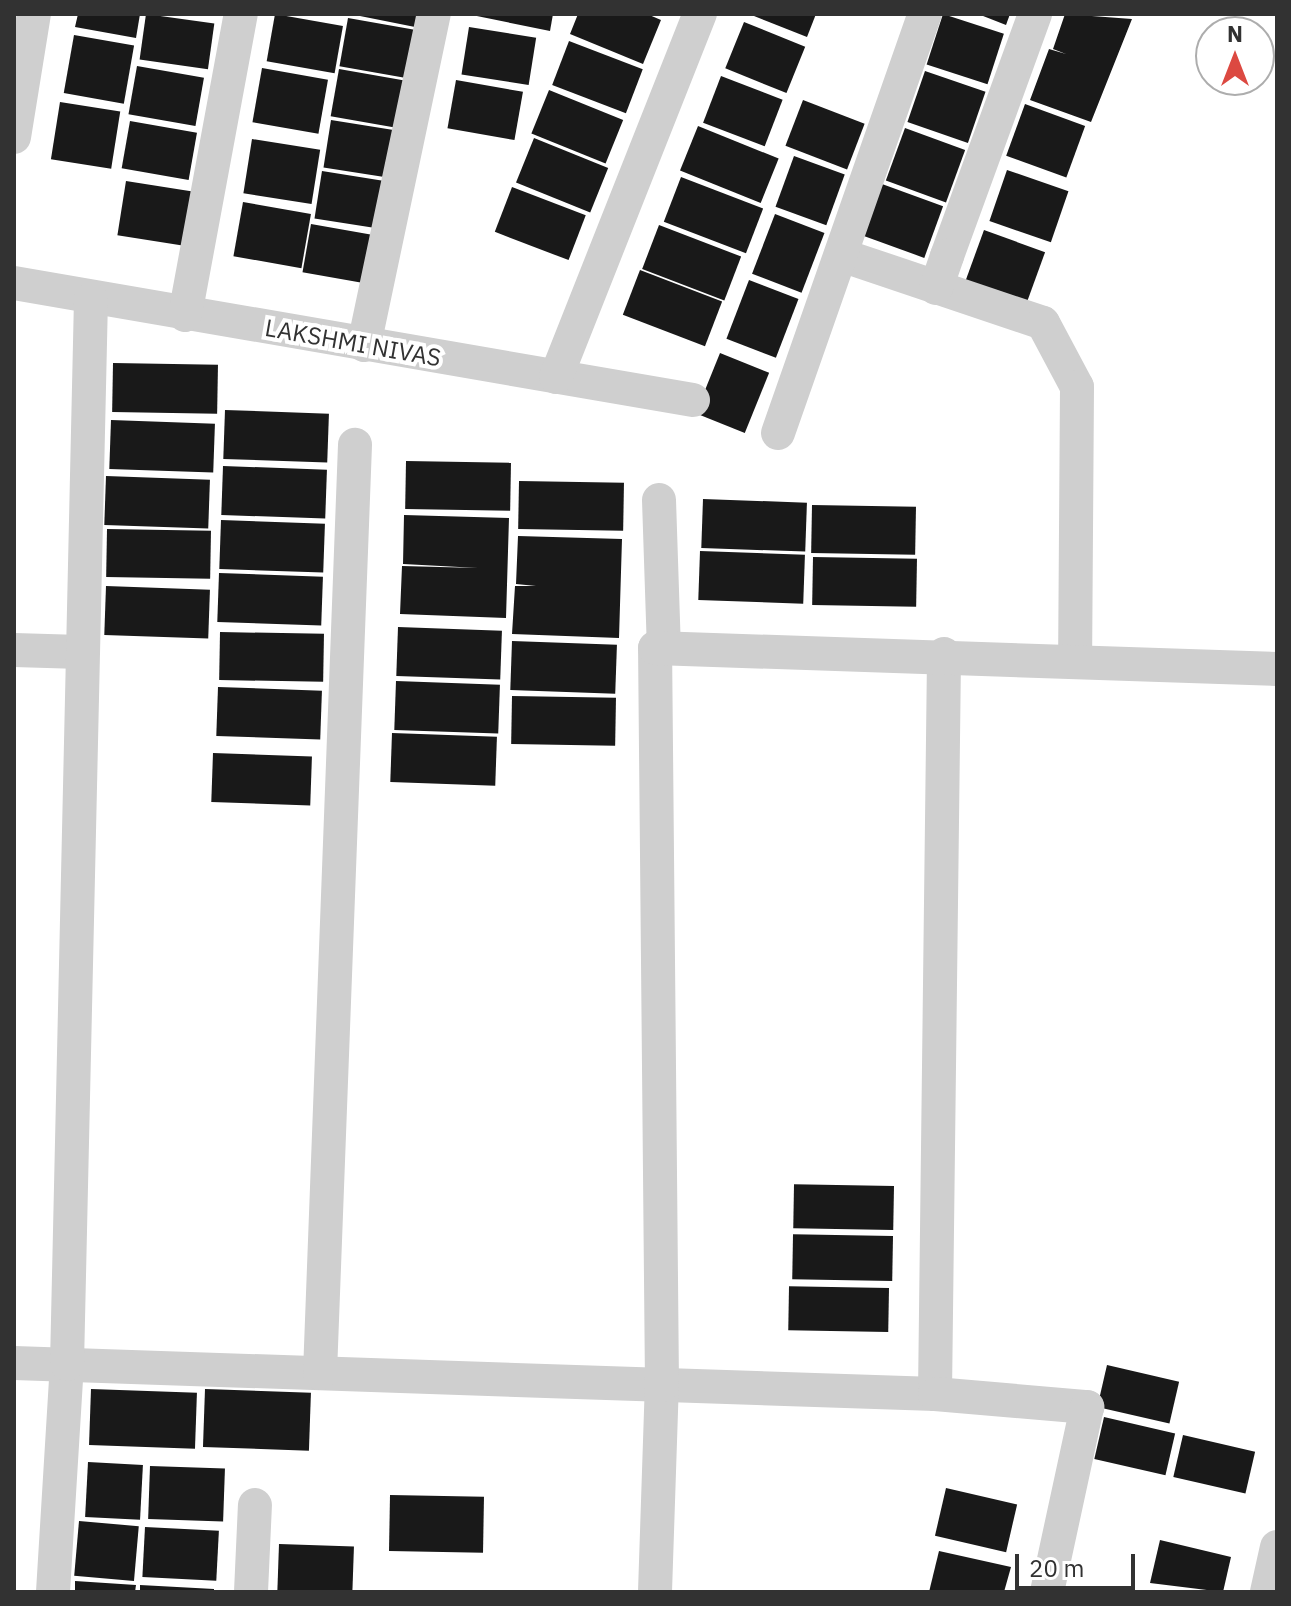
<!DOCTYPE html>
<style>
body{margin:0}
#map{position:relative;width:1291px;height:1606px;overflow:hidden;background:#fff;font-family:"IBM Plex Sans",sans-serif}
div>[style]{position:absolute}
.building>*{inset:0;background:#191919;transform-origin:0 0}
.minor>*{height:34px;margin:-17px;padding:0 17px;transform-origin:17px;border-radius:17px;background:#cfcfcf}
.minor-bridge>*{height:34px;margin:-17px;padding:0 17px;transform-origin:17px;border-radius:17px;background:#cfcfcf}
span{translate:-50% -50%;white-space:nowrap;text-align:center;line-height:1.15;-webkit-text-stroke:8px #fff;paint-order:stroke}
.street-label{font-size:24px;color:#323232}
.frame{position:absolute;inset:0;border:16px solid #323232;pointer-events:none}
.north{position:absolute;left:1195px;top:16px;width:80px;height:80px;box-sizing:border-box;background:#fff;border:2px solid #adadad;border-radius:50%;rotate:0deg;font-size:22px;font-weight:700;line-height:32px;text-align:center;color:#323232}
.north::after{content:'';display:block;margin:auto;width:28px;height:36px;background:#dc4941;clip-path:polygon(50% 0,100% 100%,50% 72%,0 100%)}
.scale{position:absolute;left:1015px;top:1554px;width:120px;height:36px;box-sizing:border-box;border:4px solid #323232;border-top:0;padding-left:10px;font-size:24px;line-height:28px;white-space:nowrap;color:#323232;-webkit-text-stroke:6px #fff;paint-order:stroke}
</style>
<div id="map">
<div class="building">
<i style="clip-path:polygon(78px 14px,140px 14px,136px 38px,75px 27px)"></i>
<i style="left:146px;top:14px;width:69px;height:46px;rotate:8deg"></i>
<i style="left:275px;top:14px;width:69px;height:48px;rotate:10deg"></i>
<i style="clip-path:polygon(350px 14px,417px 14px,415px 27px)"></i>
<i style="clip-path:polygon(467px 14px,553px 14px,550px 31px)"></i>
<i style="clip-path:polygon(578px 14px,647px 14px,661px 20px,643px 64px,570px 34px)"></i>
<i style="clip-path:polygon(749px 14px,816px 14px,807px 37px)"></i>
<i style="left:943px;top:14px;width:64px;height:53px;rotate:18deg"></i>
<i style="clip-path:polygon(978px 14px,1010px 14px,1006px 25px)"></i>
<i style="clip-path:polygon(1065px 14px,1132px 19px,1091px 122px,1030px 100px,1049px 49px,1066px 54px,1053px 49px)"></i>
<i style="left:348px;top:18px;width:69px;height:49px;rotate:10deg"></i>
<i style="left:744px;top:22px;width:66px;height:50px;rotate:22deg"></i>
<i style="left:469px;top:27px;width:68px;height:48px;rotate:9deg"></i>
<i style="left:74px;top:35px;width:61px;height:59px;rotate:10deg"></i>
<i style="left:569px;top:41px;width:79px;height:47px;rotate:21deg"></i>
<i style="left:137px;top:66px;width:68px;height:49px;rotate:10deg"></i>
<i style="left:262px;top:68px;width:67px;height:55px;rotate:10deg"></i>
<i style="left:339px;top:69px;width:68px;height:48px;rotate:10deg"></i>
<i style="left:925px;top:71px;width:64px;height:54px;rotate:19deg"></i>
<i style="left:721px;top:76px;width:66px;height:50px;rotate:21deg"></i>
<i style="left:456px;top:80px;width:68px;height:49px;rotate:10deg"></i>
<i style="left:549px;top:90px;width:80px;height:47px;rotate:22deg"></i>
<i style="left:803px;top:100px;width:66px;height:49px;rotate:21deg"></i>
<i style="left:60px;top:102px;width:61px;height:58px;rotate:9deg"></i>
<i style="left:1025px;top:104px;width:64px;height:55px;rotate:20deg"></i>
<i style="left:331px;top:120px;width:68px;height:48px;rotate:9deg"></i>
<i style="left:130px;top:121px;width:68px;height:48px;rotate:10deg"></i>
<i style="left:698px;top:126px;width:87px;height:48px;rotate:22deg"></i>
<i style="left:905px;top:128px;width:64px;height:56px;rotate:20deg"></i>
<i style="left:534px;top:138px;width:80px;height:48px;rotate:22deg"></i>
<i style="left:252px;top:139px;width:69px;height:55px;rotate:9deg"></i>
<i style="left:794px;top:156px;width:54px;height:54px;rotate:20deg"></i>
<i style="left:1007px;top:170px;width:65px;height:54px;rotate:19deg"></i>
<i style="left:322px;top:171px;width:68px;height:48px;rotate:9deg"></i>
<i style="left:681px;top:177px;width:88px;height:48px;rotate:21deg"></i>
<i style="left:126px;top:181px;width:69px;height:55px;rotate:9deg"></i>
<i style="left:882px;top:184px;width:65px;height:55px;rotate:20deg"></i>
<i style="left:512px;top:187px;width:79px;height:48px;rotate:21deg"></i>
<i style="left:243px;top:202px;width:69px;height:55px;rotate:10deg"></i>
<i style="left:775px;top:214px;width:53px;height:64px;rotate:21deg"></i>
<i style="left:311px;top:224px;width:69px;height:49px;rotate:10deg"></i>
<i style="left:659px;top:225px;width:88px;height:47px;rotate:21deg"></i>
<i style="left:984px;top:230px;width:65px;height:55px;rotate:20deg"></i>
<i style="left:640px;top:270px;width:88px;height:48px;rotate:21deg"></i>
<i style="left:749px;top:280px;width:53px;height:63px;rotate:21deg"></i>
<i style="left:720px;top:353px;width:53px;height:65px;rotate:22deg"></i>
<i style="left:113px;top:363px;width:105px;height:49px;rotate:1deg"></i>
<i style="left:225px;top:410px;width:104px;height:49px;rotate:2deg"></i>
<i style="left:111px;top:420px;width:104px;height:49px;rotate:2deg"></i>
<i style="left:406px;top:461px;width:105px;height:48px;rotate:1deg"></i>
<i style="left:223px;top:466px;width:104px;height:49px;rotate:2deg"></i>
<i style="left:106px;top:476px;width:104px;height:49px;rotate:2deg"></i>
<i style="left:519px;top:481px;width:105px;height:48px;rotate:1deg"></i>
<i style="left:703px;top:499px;width:104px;height:49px;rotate:2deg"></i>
<i style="left:812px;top:505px;width:104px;height:48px;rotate:1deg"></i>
<i style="clip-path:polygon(404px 515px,509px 518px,506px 618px,400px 614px,402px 566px,478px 568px,403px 564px)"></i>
<i style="left:221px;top:520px;width:104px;height:49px;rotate:2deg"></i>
<i style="left:107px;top:529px;width:104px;height:48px;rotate:1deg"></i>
<i style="clip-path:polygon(518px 536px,622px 539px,619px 638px,512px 634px,515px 586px,536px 586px,516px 584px)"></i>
<i style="left:700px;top:551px;width:105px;height:49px;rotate:2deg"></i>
<i style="left:813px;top:557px;width:104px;height:48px;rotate:1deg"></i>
<i style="left:219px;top:573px;width:104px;height:49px;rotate:2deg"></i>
<i style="left:106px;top:586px;width:104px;height:49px;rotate:2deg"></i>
<i style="left:398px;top:627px;width:104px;height:49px;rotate:2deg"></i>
<i style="left:220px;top:632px;width:104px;height:48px;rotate:1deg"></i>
<i style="left:512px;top:641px;width:105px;height:49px;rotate:2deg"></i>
<i style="left:396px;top:681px;width:104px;height:49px;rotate:2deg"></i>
<i style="left:218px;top:687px;width:104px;height:49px;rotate:2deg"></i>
<i style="left:512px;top:696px;width:104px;height:48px;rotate:1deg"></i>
<i style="left:392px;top:733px;width:105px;height:49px;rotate:2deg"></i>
<i style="left:213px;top:753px;width:99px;height:49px;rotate:2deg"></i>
<i style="left:894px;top:1186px;width:44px;height:100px;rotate:91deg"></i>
<i style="left:893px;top:1236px;width:45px;height:100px;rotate:91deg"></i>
<i style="left:889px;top:1288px;width:44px;height:100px;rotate:91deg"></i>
<i style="left:1107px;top:1365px;width:74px;height:43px;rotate:13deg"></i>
<i style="left:91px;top:1389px;width:106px;height:56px;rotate:2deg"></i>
<i style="left:205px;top:1389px;width:106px;height:58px;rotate:2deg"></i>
<i style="left:1104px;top:1417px;width:73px;height:43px;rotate:13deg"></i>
<i style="left:1183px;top:1435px;width:74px;height:43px;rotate:13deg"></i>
<i style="left:88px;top:1462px;width:55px;height:55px;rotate:3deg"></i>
<i style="left:150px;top:1466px;width:75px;height:53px;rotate:2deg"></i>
<i style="left:946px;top:1488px;width:73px;height:49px;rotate:13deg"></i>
<i style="left:390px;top:1495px;width:94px;height:56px;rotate:1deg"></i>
<i style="left:79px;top:1521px;width:60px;height:55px;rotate:5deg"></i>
<i style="left:145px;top:1527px;width:74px;height:50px;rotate:3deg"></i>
<i style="clip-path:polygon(1160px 1540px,1231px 1557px,1223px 1592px,1150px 1583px)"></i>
<i style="left:279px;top:1544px;width:75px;height:46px;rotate:2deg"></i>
<i style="clip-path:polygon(939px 1551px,1011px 1567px,1004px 1592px,929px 1592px)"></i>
<i style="clip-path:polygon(75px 1581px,136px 1585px,135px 1592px,75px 1592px)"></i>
<i style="clip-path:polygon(140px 1585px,214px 1589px,214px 1592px,140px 1592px)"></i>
</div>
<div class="minor">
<i style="left:14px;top:137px;width:125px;rotate:-80.8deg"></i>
<i style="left:841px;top:255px;width:213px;rotate:18.6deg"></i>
<i style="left:1043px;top:323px;width:72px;rotate:62deg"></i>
<i style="left:1077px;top:387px;width:273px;rotate:90.4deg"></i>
<i style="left:947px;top:256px;width:258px;rotate:-70deg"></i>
<i style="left:14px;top:283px;width:689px;rotate:9.78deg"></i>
<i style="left:185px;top:315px;width:306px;rotate:-79.5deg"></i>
<i style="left:364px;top:345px;width:338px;rotate:-78.1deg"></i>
<i style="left:556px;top:377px;width:391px;rotate:-68.4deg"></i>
<i style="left:778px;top:433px;width:444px;rotate:-70.7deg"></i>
<i style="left:659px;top:500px;width:148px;rotate:88.1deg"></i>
<i style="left:14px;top:650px;width:67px;rotate:1.7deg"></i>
<i style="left:14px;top:1363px;width:922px;rotate:1.93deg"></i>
<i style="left:935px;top:1394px;width:740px;rotate:-89.3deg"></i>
<i style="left:320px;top:1373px;width:929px;rotate:-87.84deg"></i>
<i style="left:935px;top:1394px;width:153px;rotate:4.9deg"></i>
<i style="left:1087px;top:1407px;width:189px;rotate:102.2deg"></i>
<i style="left:53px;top:1592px;width:228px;rotate:-86.5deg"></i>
<i style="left:67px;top:1364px;width:1065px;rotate:-88.71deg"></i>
<i style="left:251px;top:1592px;width:87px;rotate:-87.4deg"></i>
<i style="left:655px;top:1592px;width:207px;rotate:-88.1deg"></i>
<i style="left:662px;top:1385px;width:737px;rotate:-90.54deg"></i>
<i style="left:655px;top:648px;width:622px;rotate:1.93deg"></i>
<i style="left:1267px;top:1592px;width:46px;rotate:-77.5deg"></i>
</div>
<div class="minor-bridge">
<i style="left:936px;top:288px;width:34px;rotate:-71deg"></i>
</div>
<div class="street-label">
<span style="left:353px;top:343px;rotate:10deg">LAKSHMI NIVAS</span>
</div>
<div class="frame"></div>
<div class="north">N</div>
<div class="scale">20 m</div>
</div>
